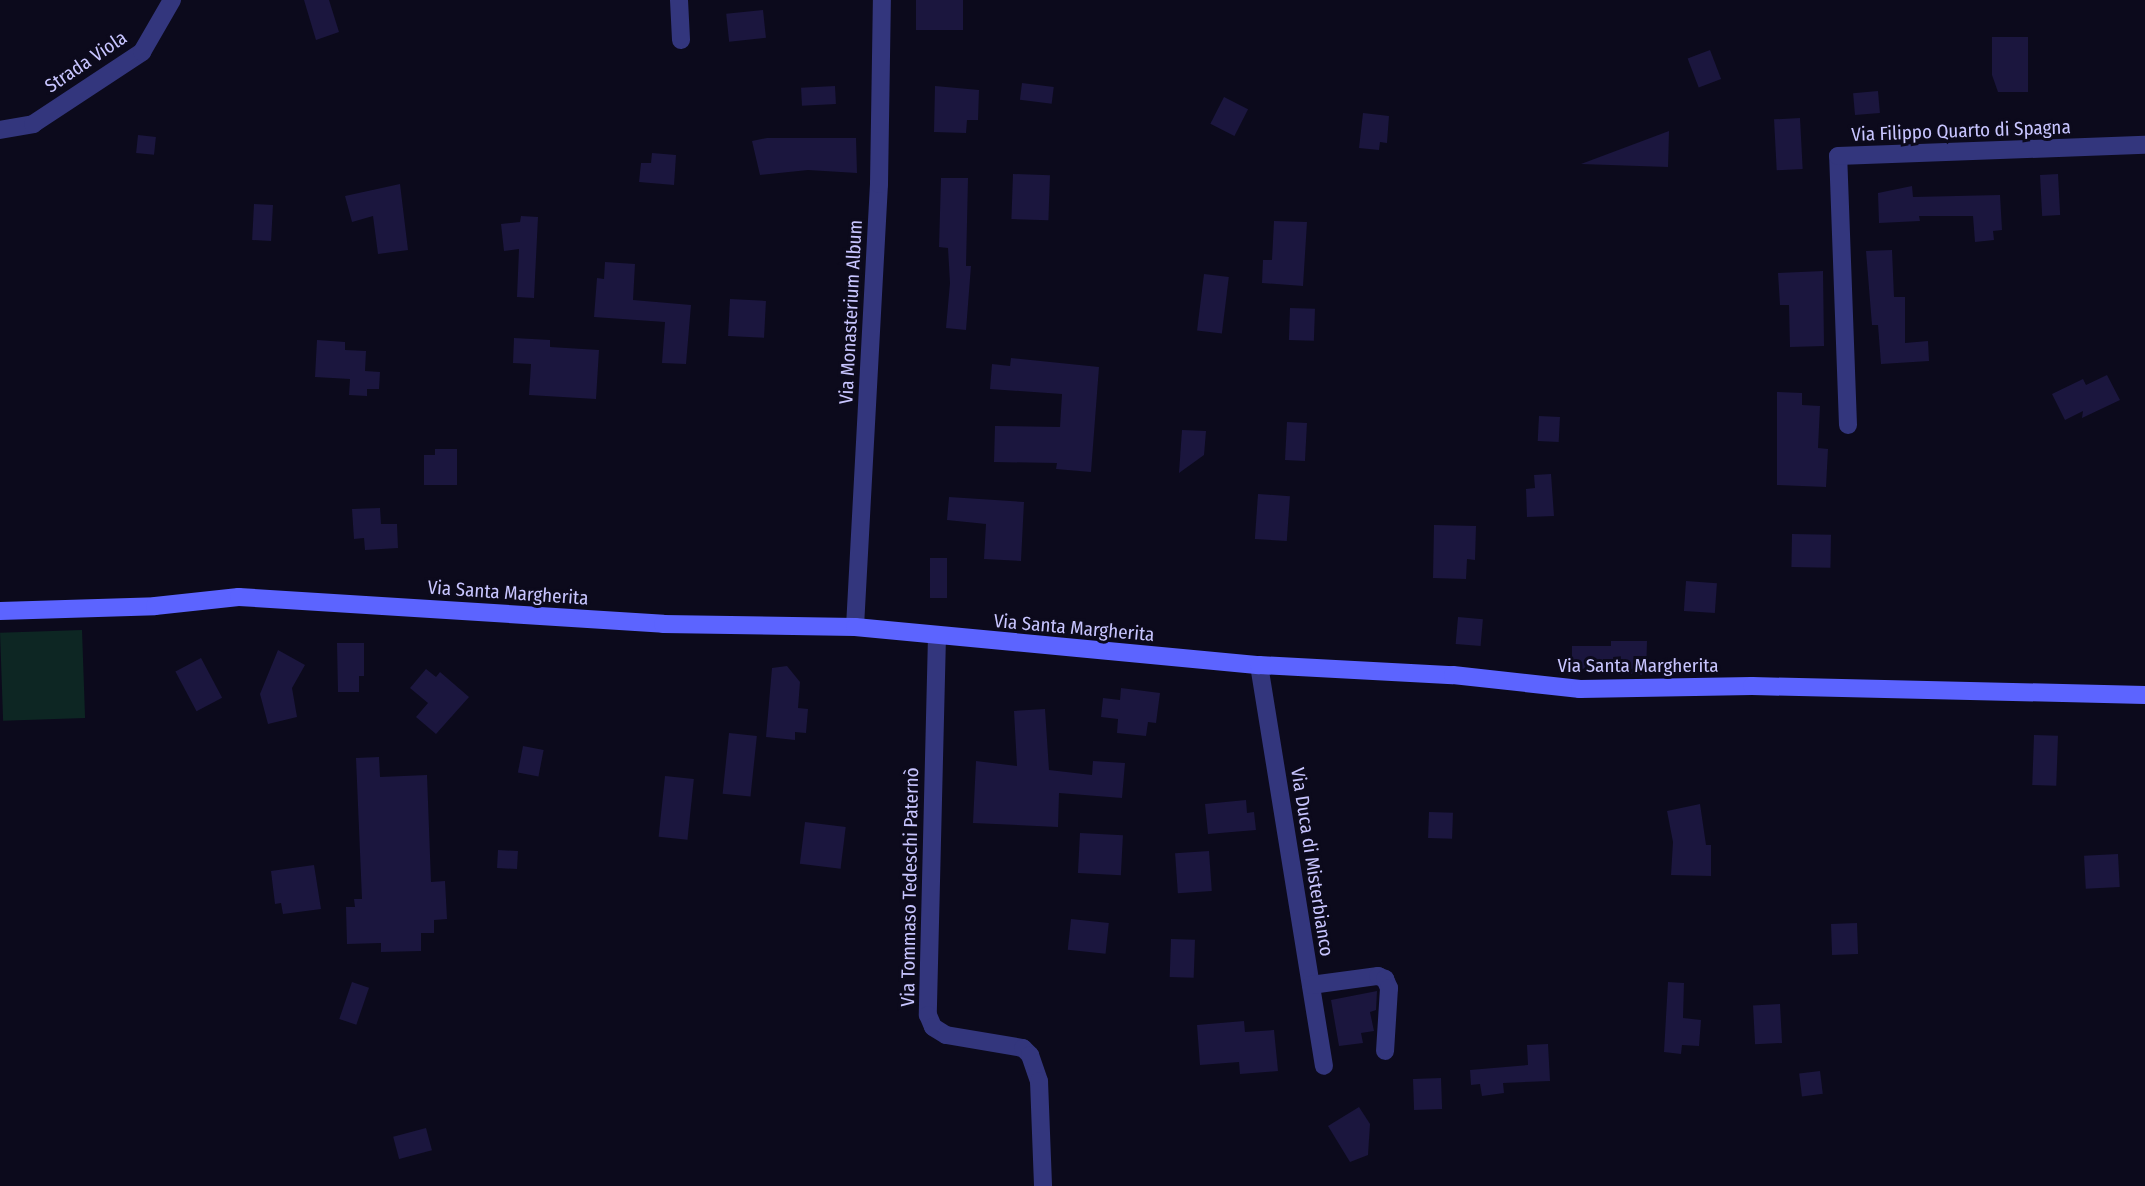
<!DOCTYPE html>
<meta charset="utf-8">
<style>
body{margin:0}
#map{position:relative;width:2145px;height:1186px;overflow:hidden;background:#0c0a1c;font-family:"Fira Sans Condensed",sans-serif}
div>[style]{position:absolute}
.green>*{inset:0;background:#0d2623;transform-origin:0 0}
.building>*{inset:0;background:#1b163e;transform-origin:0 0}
.street>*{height:18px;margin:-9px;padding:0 9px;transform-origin:9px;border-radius:9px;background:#33367d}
.secondary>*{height:18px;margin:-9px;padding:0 9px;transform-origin:9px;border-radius:9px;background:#5c64ff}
span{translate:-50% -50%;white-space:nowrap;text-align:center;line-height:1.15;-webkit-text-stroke:6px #0c0a1c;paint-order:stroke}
.street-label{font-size:19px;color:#c8c5ff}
</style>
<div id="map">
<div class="green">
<i style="left:82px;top:630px;width:88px;height:82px;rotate:88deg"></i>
</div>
<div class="building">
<i style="clip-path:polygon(304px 0,329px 0,339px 32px,316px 40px)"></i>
<i style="left:916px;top:0;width:47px;height:30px"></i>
<i style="left:763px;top:10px;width:28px;height:37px;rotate:84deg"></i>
<i style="clip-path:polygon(1992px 37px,2028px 37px,2028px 92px,1998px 92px,1992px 75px)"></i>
<i style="left:1710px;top:50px;width:31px;height:24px;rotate:69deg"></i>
<i style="left:1022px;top:83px;width:32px;height:17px;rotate:7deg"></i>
<i style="left:835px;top:86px;width:18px;height:34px;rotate:87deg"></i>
<i style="clip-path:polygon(935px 86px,979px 90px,978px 120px,967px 120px,966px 133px,934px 132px)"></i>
<i style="left:1878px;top:91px;width:22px;height:25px;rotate:85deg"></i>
<i style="left:1224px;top:97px;width:27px;height:30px;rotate:27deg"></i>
<i style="clip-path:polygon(1363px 113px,1389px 116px,1387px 143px,1380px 142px,1379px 150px,1359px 148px)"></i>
<i style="left:1800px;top:118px;width:51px;height:26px;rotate:87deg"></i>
<i style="clip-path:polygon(1669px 131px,1668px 167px,1581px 164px)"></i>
<i style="left:138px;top:135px;width:18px;height:18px;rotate:6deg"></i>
<i style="clip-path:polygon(767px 138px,856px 138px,857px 173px,808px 170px,760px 175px,752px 141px)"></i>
<i style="clip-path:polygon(652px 153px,676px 155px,674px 185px,639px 182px,641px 163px,651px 163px)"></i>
<i style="left:1013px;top:174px;width:37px;height:45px;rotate:2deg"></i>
<i style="left:2058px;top:174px;width:41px;height:18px;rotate:87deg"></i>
<i style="clip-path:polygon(941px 178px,968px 178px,966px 266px,971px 266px,966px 330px,946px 328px,950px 283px,948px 248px,939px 247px)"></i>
<i style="clip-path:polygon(400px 184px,408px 250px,378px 254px,373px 216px,352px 222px,345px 196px)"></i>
<i style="clip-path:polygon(1912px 186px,1913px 197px,2000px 195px,2002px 230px,1993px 231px,1994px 240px,1975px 242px,1973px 216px,1919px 216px,1920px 221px,1879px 223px,1878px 193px)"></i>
<i style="left:254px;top:204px;width:19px;height:36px;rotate:3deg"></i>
<i style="clip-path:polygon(521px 216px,538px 217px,534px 298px,517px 297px,519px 249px,504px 251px,501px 224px,520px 222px)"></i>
<i style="clip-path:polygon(1274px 221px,1307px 222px,1303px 286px,1262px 283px,1263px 260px,1272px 260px)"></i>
<i style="clip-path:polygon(1892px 250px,1894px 297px,1905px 297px,1905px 343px,1928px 341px,1929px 361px,1881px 364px,1878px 325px,1872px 325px,1866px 251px)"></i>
<i style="clip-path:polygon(605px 262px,635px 264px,633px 300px,691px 305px,686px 364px,662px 363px,665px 322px,594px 317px,597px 278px,604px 279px)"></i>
<i style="clip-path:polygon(1823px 271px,1824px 346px,1790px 347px,1789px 305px,1780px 305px,1778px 273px)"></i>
<i style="left:1204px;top:274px;width:25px;height:57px;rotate:7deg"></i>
<i style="left:730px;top:299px;width:36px;height:37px;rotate:3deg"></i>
<i style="left:1290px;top:308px;width:25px;height:32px;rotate:2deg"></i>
<i style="clip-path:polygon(514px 338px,550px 340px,550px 347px,599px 350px,596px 399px,529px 395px,531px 364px,513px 363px)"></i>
<i style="clip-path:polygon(317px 340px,345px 342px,345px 350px,366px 351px,365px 371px,380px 372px,379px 389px,367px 389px,367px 396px,349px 395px,350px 379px,315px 377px)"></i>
<i style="clip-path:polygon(1011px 358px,1099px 367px,1091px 472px,1056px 469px,1057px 463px,994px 462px,995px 426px,1060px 427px,1062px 394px,990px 389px,992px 364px,1010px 366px)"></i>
<i style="clip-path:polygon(2107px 375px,2120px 400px,2082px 418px,2083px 411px,2065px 420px,2052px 394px,2083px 379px,2086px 385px)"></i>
<i style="clip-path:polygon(1777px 392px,1802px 393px,1802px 405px,1820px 406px,1818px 448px,1828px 449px,1826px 487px,1777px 485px)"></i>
<i style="left:1539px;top:416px;width:21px;height:25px;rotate:3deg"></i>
<i style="left:1287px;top:422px;width:20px;height:38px;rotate:3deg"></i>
<i style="clip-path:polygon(1182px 430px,1206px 431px,1204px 455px,1179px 473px)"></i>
<i style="clip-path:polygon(435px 449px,457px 449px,457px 485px,424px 485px,424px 455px,435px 455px)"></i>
<i style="clip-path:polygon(1551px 474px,1554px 516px,1527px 517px,1526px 489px,1535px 488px,1534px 475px)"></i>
<i style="left:1258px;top:494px;width:32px;height:45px;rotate:4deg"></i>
<i style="clip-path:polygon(949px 497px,1024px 502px,1021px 561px,984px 559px,986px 524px,947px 520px)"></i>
<i style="clip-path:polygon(380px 508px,381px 524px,397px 524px,398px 548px,365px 550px,364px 538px,354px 539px,352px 509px)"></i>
<i style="clip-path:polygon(1434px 525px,1476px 526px,1475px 560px,1467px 559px,1466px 579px,1433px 578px)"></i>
<i style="left:1792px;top:534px;width:39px;height:33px;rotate:1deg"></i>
<i style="left:930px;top:558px;width:17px;height:40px"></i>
<i style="left:1686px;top:581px;width:31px;height:30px;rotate:4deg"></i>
<i style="left:1458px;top:617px;width:25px;height:27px;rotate:5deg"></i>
<i style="clip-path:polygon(1611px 641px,1647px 641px,1646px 675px,1572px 669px,1572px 646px,1611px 646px)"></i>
<i style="clip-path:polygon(337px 643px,364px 643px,364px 676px,359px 676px,359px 692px,338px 692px)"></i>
<i style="clip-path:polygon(278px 650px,305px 665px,292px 688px,297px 717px,268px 724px,260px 694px)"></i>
<i style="left:201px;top:658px;width:45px;height:29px;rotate:62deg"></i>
<i style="clip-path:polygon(787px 666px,800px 682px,798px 708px,808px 709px,806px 733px,795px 732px,795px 740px,766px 737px,772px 668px)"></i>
<i style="clip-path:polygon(426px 669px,436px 677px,440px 672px,469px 697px,436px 734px,416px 717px,428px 703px,410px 688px)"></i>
<i style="clip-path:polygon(1121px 688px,1160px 693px,1156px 723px,1148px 722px,1146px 736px,1117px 733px,1118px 719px,1101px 717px,1103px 698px,1120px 700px)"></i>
<i style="clip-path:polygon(1045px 709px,1049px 770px,1092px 775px,1093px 761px,1125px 763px,1122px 798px,1059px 793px,1058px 827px,973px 823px,976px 761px,1017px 766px,1014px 711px)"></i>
<i style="left:729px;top:733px;width:28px;height:61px;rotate:6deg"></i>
<i style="left:2034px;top:735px;width:24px;height:50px;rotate:2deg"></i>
<i style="left:523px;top:746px;width:21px;height:27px;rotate:11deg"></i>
<i style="clip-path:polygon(379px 757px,380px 777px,427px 775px,431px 882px,445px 881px,447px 919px,434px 920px,434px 933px,421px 933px,421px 951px,381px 952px,381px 943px,347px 944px,346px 907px,355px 907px,354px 899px,362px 899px,356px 758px)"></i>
<i style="left:665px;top:776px;width:29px;height:61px;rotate:6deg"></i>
<i style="clip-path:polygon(1246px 800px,1247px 813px,1254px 812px,1256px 830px,1208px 834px,1205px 804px)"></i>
<i style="clip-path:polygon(1700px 804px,1706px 845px,1711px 845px,1711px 876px,1671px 875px,1673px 842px,1667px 811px)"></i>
<i style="left:1429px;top:812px;width:24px;height:26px;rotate:2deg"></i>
<i style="left:805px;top:822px;width:41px;height:42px;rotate:7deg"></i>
<i style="left:1080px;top:833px;width:43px;height:40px;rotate:3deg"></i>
<i style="left:498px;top:850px;width:20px;height:18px;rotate:3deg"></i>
<i style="left:1209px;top:851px;width:40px;height:34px;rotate:86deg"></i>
<i style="left:2118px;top:854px;width:33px;height:34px;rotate:87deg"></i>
<i style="clip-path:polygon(314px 865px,321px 909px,283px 914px,281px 903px,275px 904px,271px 871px)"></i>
<i style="left:1071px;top:919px;width:38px;height:31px;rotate:6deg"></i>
<i style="left:1857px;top:923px;width:31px;height:26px;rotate:88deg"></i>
<i style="left:1171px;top:939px;width:24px;height:38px;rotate:2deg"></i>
<i style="left:352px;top:982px;width:18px;height:39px;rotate:19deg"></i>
<i style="clip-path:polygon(1668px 982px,1684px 983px,1683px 1018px,1701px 1020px,1699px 1046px,1682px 1045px,1681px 1054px,1664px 1052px)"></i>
<i style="clip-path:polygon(1377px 991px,1376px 1010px,1370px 1012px,1374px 1031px,1361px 1033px,1363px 1043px,1339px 1046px,1331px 1000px)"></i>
<i style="left:1780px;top:1004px;width:39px;height:27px;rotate:87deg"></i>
<i style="clip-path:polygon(1244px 1021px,1245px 1032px,1274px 1030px,1278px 1071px,1240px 1074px,1239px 1062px,1200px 1065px,1197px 1025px)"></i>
<i style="clip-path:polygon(1548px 1044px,1550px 1081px,1503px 1083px,1504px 1093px,1482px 1096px,1480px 1084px,1471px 1085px,1470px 1070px,1528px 1065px,1527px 1045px)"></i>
<i style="left:1820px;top:1071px;width:23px;height:21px;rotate:83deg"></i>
<i style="left:1441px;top:1078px;width:31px;height:28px;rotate:88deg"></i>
<i style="clip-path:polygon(1359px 1107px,1370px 1124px,1368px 1155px,1350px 1162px,1328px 1126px)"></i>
<i style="left:426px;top:1128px;width:23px;height:34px;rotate:75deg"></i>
</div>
<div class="street">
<i style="left:679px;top:0;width:40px;rotate:87.1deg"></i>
<i style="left:0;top:130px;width:34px;rotate:-10deg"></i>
<i style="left:33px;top:124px;width:131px;rotate:-33.4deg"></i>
<i style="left:142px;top:52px;width:60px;rotate:-60deg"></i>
<i style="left:1848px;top:425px;width:269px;rotate:-92.1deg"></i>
<i style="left:1838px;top:156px;width:307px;rotate:-2.1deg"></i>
<i style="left:855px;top:627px;width:444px;rotate:-86.9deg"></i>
<i style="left:879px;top:184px;width:184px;rotate:-89.1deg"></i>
<i style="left:937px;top:636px;width:379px;rotate:91.4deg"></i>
<i style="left:928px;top:1015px;width:13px;rotate:67deg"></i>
<i style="left:933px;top:1027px;width:15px;rotate:32deg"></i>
<i style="left:946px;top:1035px;width:78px;rotate:9.6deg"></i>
<i style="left:1023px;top:1048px;width:10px;rotate:45deg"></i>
<i style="left:1030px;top:1055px;width:28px;rotate:71deg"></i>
<i style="left:1039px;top:1081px;width:105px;rotate:87.8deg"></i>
<i style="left:1259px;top:665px;width:406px;rotate:80.8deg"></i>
<i style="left:1311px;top:985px;width:68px;rotate:-7.7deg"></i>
<i style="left:1378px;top:976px;width:8px;rotate:23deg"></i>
<i style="left:1385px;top:979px;width:10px;rotate:66deg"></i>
<i style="left:1389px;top:988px;width:63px;rotate:93.6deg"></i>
</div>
<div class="secondary">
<i style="left:0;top:611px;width:155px;rotate:-1.8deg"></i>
<i style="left:155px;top:606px;width:84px;rotate:-6.1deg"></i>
<i style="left:239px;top:597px;width:425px;rotate:3.6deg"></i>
<i style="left:663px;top:624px;width:192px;rotate:0.9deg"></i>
<i style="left:855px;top:627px;width:406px;rotate:5.4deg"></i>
<i style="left:1259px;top:665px;width:194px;rotate:3deg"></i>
<i style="left:1453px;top:675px;width:128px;rotate:6.3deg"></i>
<i style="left:1580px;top:689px;width:172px;rotate:-1deg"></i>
<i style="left:1752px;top:686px;width:393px;rotate:1.3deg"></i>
</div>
<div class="street-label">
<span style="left:86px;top:62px;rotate:-34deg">Strada Viola</span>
<span style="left:1961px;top:131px;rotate:-2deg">Via Filippo Quarto di Spagna</span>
<span style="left:851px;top:312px;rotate:-87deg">Via Monasterium Album</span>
<span style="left:508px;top:593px;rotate:4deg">Via Santa Margherita</span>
<span style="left:1074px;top:628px;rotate:5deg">Via Santa Margherita</span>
<span style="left:1638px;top:666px">Via Santa Margherita</span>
<span style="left:1312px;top:862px;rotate:81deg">Via Duca di Misterbianco</span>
<span style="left:910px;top:887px;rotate:-89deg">Via Tommaso Tedeschi Paternò</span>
</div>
</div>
